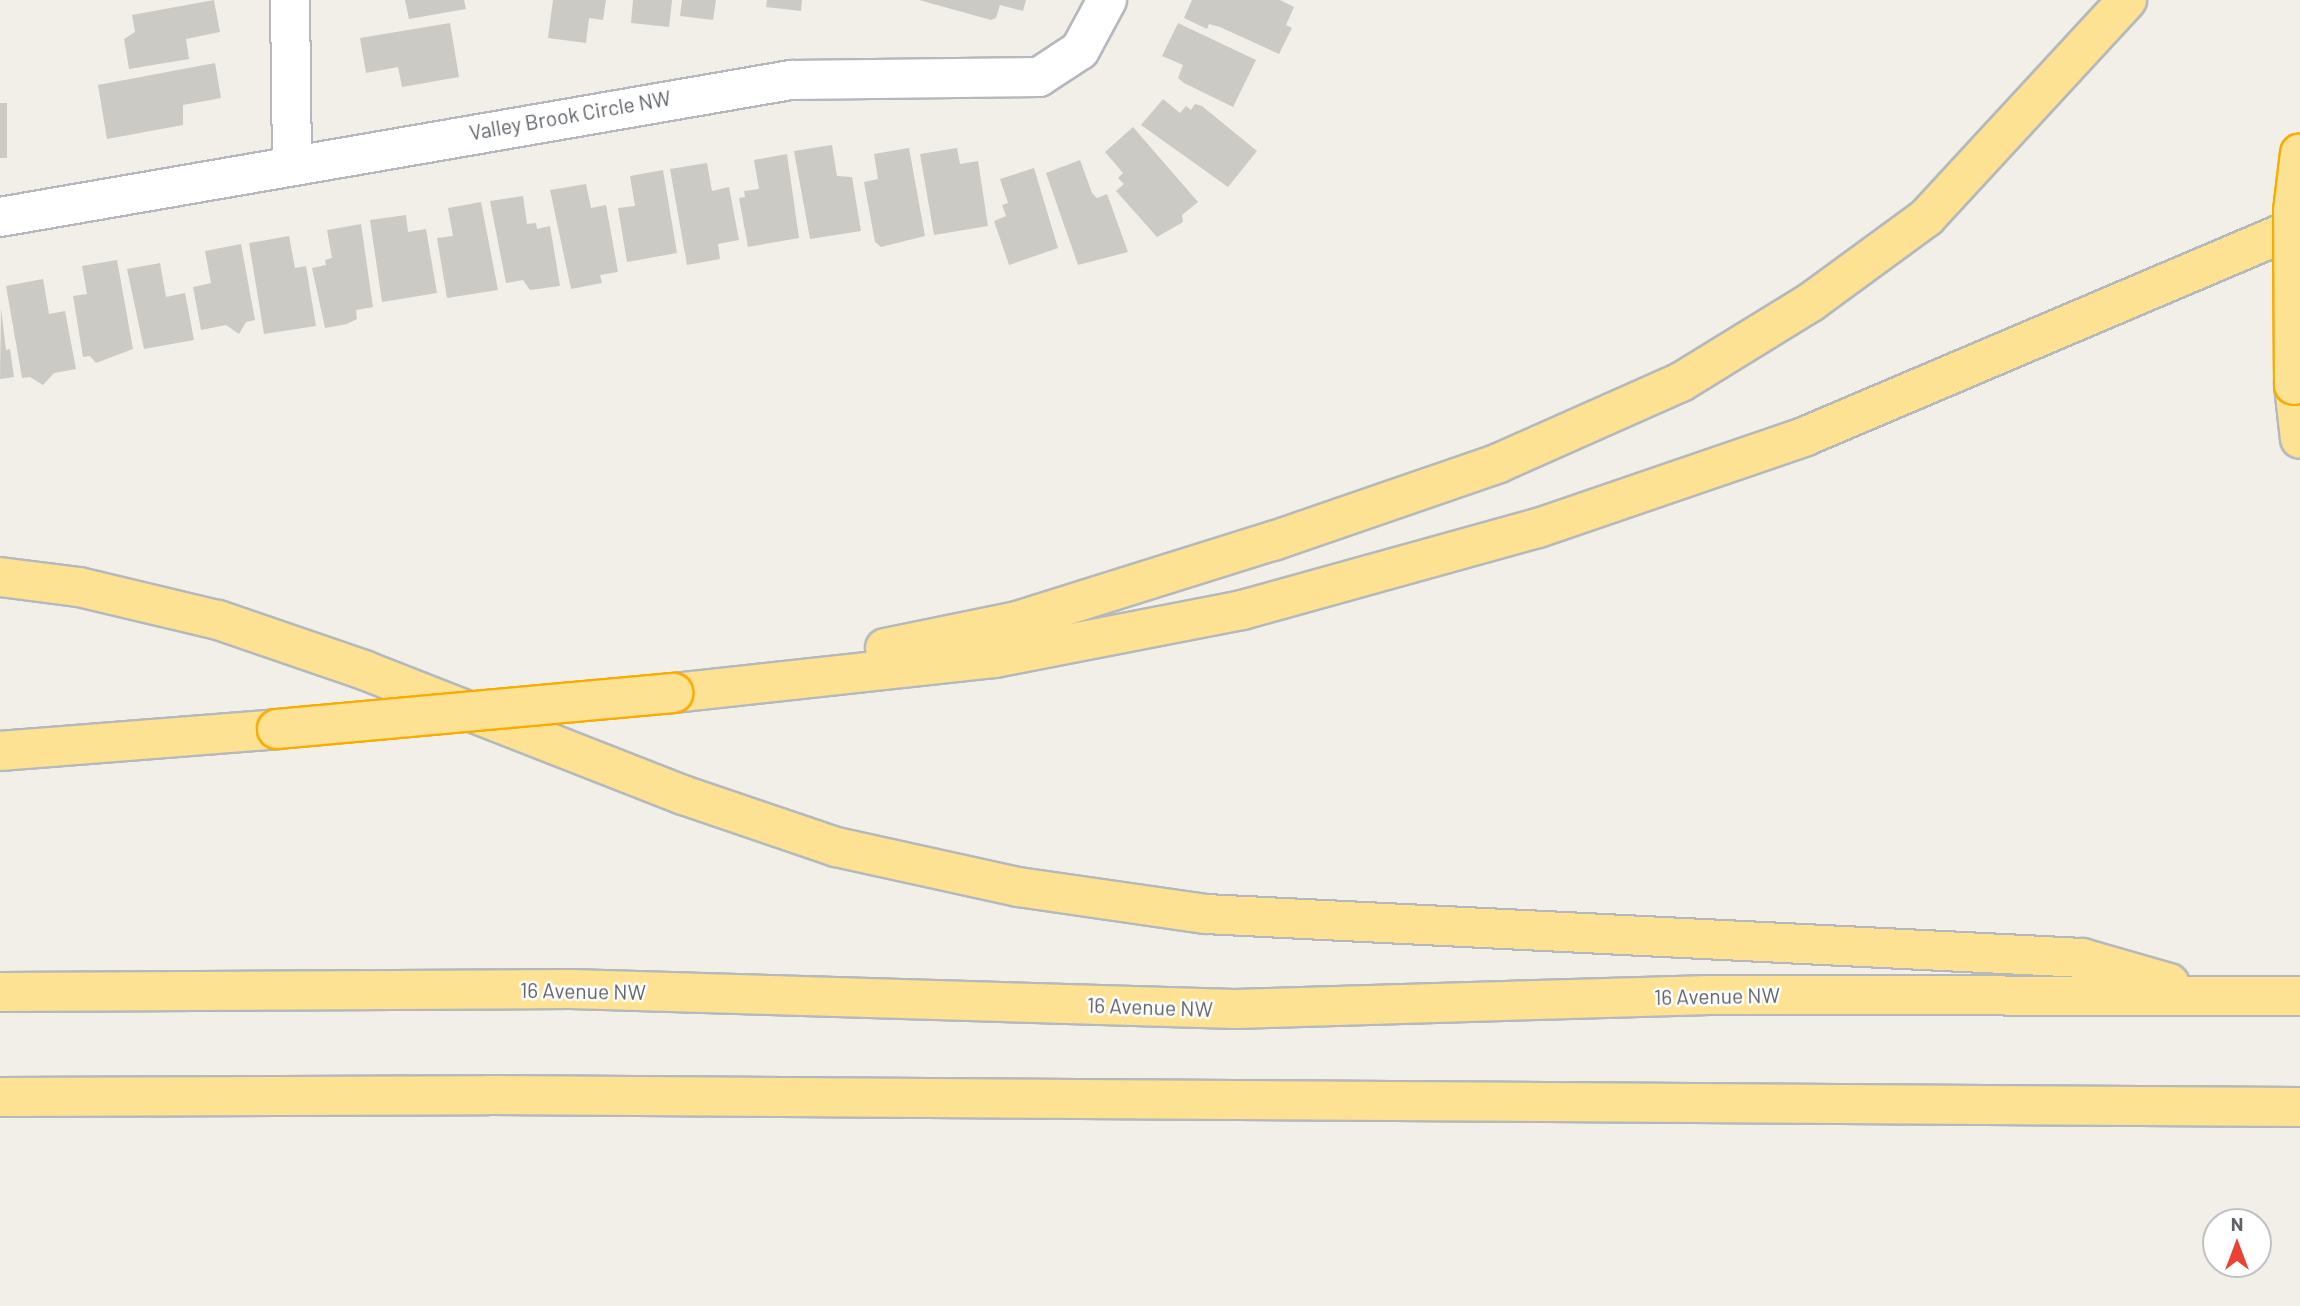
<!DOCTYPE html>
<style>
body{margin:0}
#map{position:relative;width:2300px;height:1306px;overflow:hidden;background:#f1efe8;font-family:Barlow,sans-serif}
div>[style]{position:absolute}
.building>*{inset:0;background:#cccac5;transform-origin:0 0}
.roads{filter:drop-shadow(2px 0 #b5b8bc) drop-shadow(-2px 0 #b5b8bc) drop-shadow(0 2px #b5b8bc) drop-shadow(0 -2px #b5b8bc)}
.street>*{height:38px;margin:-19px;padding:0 19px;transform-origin:19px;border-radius:19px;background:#fff}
.highway>*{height:38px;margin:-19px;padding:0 19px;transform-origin:19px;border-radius:19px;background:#fde293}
.bridges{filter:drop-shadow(2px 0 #f9ab00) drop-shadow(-2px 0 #f9ab00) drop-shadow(0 2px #f9ab00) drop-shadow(0 -2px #f9ab00)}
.highway-bridge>*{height:38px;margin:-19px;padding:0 19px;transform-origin:19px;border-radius:19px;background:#fde293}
span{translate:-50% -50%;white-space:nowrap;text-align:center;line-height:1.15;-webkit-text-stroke:5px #fff;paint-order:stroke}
.street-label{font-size:21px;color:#5f6368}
.north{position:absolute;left:2202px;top:1208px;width:70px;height:70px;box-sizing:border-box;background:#fff;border:2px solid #bfc1c3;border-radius:50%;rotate:0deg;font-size:19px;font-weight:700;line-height:28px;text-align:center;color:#5f6368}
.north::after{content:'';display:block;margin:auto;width:24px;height:32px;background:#ea4335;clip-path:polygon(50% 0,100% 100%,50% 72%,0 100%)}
</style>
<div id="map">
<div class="building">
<i style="clip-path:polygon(214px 0,220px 32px,186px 39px,189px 59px,129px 69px,124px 39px,135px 32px,132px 15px)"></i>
<i style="clip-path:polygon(405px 0,464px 0,466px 9px,409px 19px)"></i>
<i style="clip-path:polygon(553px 0,606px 0,603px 20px,589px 18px,586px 43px,548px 38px)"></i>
<i style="clip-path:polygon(633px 0,672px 0,669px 27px,631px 23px)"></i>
<i style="clip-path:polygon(682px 0,716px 0,713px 20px,680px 16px)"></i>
<i style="clip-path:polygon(767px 0,802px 0,801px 11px,766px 7px)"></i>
<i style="clip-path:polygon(919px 0,1026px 0,1023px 11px,1000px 5px,996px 18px,991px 20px)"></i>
<i style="clip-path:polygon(1192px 0,1280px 0,1294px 7px,1286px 25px,1292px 28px,1279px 54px,1220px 27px,1209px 24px,1207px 29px,1184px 18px)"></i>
<i style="clip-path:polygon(450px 23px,459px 77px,402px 87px,398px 67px,366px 73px,360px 38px)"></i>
<i style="clip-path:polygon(1178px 23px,1256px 60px,1233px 107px,1184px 83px,1178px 78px,1183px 65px,1162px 56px)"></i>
<i style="clip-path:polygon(215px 63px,221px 98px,183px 105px,183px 125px,107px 139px,98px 85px)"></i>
<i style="clip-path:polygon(1163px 99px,1180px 113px,1186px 106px,1191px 110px,1195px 104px,1202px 106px,1257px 151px,1228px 187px,1141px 125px)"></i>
<i style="left:0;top:103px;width:7px;height:55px"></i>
<i style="clip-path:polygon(1133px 127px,1198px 202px,1182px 215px,1183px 222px,1157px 237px,1116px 191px,1124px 184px,1118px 178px,1123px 173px,1105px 152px)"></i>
<i style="clip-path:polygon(832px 145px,837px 176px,852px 177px,861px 231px,810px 239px,794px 151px)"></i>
<i style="clip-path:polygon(909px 148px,925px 236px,881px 247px,875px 242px,864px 182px,878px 179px,874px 154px)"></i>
<i style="clip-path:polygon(957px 148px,960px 164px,978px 161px,988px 226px,934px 235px,920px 154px)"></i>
<i style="clip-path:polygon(787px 154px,799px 238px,748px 247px,739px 198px,745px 197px,744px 191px,759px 189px,754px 160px)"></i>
<i style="clip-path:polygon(1080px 160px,1092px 193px,1097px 198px,1107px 194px,1128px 252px,1078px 265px,1046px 173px)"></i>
<i style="clip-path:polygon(707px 163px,712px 191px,729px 187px,739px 240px,718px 244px,720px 259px,687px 265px,670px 169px)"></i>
<i style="clip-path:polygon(1034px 168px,1058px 248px,1009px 265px,994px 221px,1006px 216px,1002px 205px,1008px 203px,1000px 179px)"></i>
<i style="clip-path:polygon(663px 170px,677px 253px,627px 262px,618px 208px,635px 206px,630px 176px)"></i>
<i style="clip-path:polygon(586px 184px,591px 208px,606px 205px,618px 272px,600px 275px,602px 283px,571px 289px,550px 190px)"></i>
<i style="clip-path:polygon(523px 196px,527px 224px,536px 223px,537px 229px,550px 226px,560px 286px,530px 290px,523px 280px,506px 283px,490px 201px)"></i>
<i style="clip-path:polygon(481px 202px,498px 290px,447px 298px,437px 238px,453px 236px,448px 208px)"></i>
<i style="clip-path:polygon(406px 215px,408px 232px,426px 229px,437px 293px,382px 302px,370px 220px)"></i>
<i style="clip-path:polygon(361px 224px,373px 307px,356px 310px,357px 319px,347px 324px,325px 328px,312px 268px,326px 265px,325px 260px,332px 258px,327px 230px)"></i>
<i style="clip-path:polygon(289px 236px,295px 268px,306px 266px,316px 326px,264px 334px,249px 243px)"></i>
<i style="clip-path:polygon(241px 244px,255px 320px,246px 322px,239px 334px,226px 325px,201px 330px,193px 287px,211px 283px,205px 251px)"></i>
<i style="clip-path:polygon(117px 260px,133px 349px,96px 363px,90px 356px,83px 357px,73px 296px,87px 294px,82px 266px)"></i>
<i style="clip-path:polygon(160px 263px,166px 297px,185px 293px,194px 340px,144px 349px,127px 269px)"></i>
<i style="clip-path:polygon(43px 279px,49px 314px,65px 311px,76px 369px,54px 373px,43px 385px,30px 377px,22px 378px,6px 286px)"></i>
<i style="clip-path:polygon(1px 308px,6px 350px,10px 349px,14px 377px,0 379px)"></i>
</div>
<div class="roads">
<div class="street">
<i style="left:290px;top:0;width:164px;rotate:89.3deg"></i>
<i style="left:0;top:217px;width:803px;rotate:-9.83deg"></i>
<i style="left:791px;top:80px;width:248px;rotate:-0.7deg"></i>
<i style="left:1039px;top:77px;width:49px;rotate:-33.4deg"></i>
<i style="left:1080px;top:50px;width:57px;rotate:-61.6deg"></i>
</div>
<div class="highway">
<i style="left:2294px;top:385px;width:54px;rotate:83.7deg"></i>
<i style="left:0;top:577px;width:80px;rotate:7.2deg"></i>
<i style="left:79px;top:587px;width:143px;rotate:13.4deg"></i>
<i style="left:218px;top:620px;width:154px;rotate:18.9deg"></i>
<i style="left:364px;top:670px;width:343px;rotate:21.4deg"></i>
<i style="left:683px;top:795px;width:162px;rotate:18.8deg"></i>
<i style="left:836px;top:847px;width:186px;rotate:12.4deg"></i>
<i style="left:1018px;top:887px;width:189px;rotate:8.2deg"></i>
<i style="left:1205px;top:914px;width:878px;rotate:2.87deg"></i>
<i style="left:2082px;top:958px;width:91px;rotate:16deg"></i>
<i style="left:885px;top:648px;width:135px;rotate:-11.6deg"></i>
<i style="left:1017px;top:621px;width:268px;rotate:-17.4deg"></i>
<i style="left:1273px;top:541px;width:239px;rotate:-19deg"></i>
<i style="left:1499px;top:463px;width:199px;rotate:-24deg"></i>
<i style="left:1681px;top:382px;width:153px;rotate:-31.6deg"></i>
<i style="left:1811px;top:302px;width:144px;rotate:-36.2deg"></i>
<i style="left:1927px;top:217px;width:295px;rotate:-47.3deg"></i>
<i style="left:673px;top:693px;width:324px;rotate:-6.2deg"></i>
<i style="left:995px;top:658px;width:252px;rotate:-11deg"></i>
<i style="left:1242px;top:610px;width:307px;rotate:-15.5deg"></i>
<i style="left:1538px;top:528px;width:283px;rotate:-18.9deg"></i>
<i style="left:1806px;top:436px;width:537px;rotate:-23.03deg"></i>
<i style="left:0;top:751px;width:278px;rotate:-4.5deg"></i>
<i style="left:0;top:992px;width:571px;rotate:-0.3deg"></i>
<i style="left:571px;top:989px;width:664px;rotate:1.73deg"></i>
<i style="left:1235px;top:1009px;width:475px;rotate:-1.7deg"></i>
<i style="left:1710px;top:995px;width:590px;rotate:0.1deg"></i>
<i style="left:0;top:1097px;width:488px;rotate:-0.2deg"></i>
<i style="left:488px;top:1095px;width:1812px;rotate:0.38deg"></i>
</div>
</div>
<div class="bridges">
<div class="highway-bridge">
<i style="left:2294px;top:385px;width:174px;rotate:-90.3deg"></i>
<i style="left:2293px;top:211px;width:58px;rotate:-83.1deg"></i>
<i style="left:277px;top:729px;width:398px;rotate:-5.2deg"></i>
</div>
</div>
<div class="street-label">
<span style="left:570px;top:115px;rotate:-10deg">Valley Brook Circle NW</span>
<span style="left:583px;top:991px;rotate:1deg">16 Avenue NW</span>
<span style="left:1717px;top:996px;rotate:-1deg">16 Avenue NW</span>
<span style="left:1150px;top:1007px;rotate:2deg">16 Avenue NW</span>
</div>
<div class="north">N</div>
</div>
